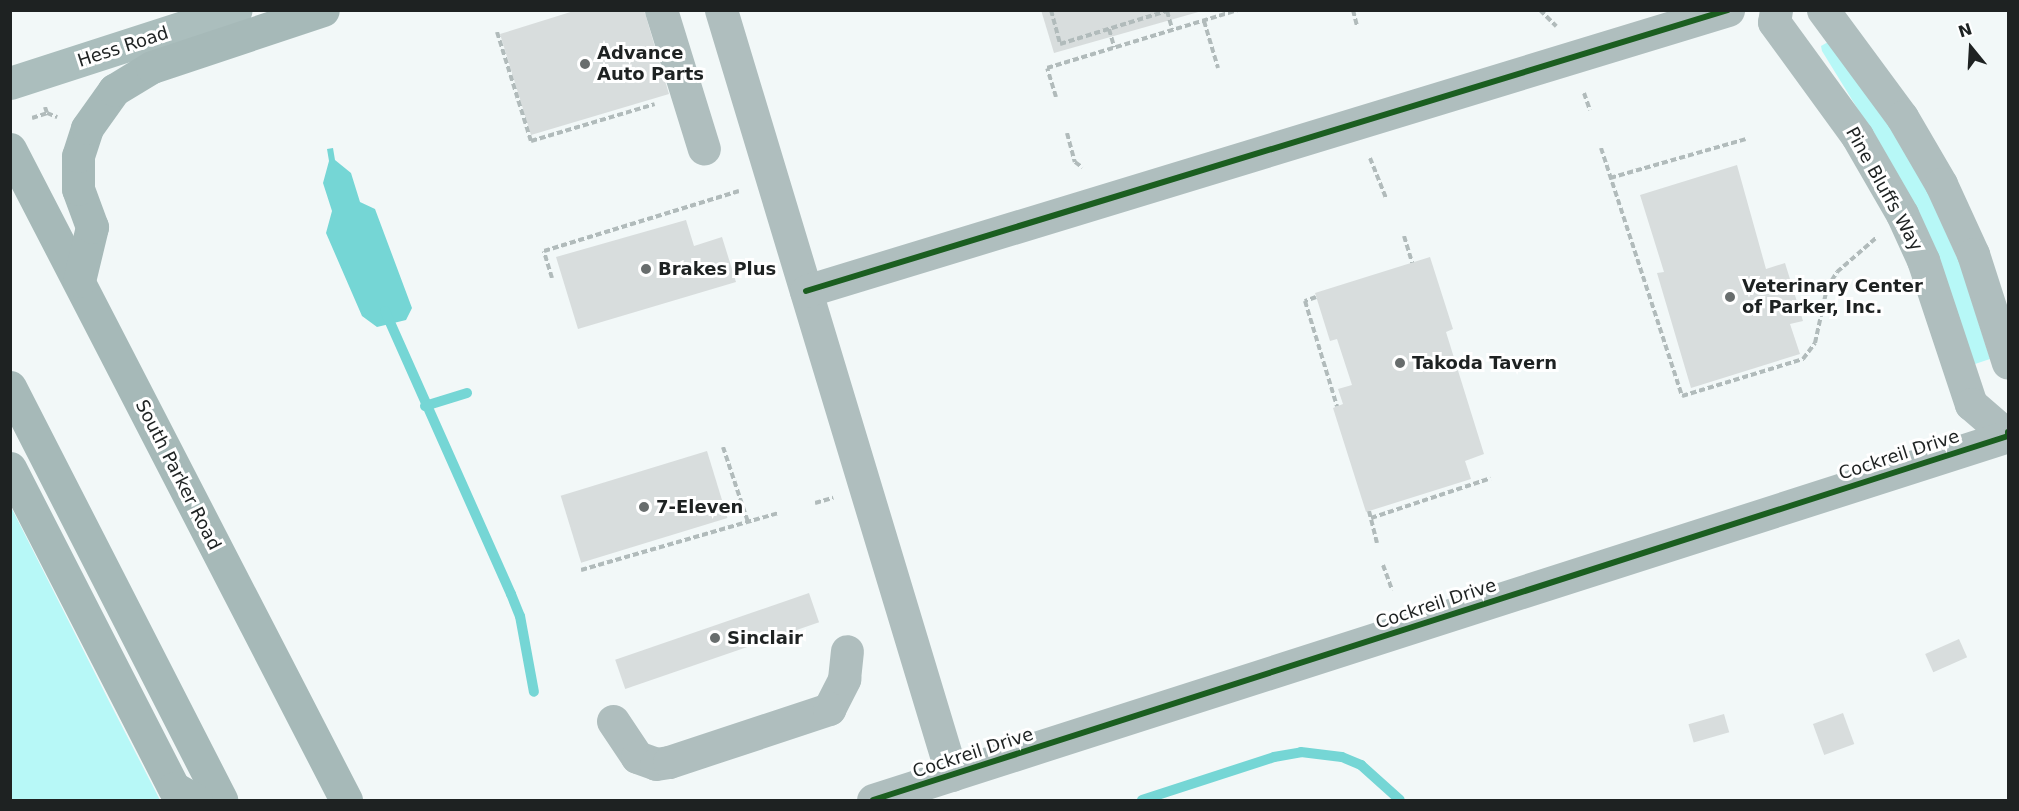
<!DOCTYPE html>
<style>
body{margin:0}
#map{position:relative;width:2019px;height:811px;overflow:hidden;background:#f2f8f8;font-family:"DejaVu Sans",sans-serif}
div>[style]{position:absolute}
.green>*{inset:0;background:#b7f8f7}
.water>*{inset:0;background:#75d6d5}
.stream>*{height:10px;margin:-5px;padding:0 5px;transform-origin:5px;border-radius:5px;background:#75d6d5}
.building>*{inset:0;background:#d8dddd;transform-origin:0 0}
.path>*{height:4px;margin-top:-2px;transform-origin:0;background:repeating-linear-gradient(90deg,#b1bbbb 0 6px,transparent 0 9px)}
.minor>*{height:33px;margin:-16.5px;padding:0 16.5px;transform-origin:16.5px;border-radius:16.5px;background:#afbebe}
.major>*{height:33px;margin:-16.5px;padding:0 16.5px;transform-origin:16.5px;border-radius:16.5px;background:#abbebd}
.highway>*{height:33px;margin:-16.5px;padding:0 16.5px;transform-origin:16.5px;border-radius:16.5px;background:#a6b9b8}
.cycleway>*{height:6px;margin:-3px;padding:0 3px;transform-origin:3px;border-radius:3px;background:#1b5e20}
.dots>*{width:16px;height:16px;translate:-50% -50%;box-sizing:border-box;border:3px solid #fff;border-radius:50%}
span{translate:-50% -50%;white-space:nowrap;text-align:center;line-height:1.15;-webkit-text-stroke:6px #fff;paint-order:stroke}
.street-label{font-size:18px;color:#1e2222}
.poi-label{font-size:18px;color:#1e2222;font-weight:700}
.left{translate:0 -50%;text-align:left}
.frame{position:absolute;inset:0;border:12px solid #1e2222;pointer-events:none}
.north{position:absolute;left:1941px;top:18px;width:60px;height:60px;-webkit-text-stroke:4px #fff;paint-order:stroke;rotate:342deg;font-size:16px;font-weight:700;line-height:24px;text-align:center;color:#1e2222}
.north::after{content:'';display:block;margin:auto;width:21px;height:27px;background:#1e2222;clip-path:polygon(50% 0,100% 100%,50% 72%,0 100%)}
</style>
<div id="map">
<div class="green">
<i style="clip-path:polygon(1828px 42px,1913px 159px,1960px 264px,1990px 359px,1975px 364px,1875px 137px,1822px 51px,1821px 46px)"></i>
<i style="clip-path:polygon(11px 507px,110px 703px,160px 800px,11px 800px)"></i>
</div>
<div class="water">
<i style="clip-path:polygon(333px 148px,335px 160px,351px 173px,360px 202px,375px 209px,412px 308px,406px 320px,377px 327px,362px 316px,326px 233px,332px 211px,323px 183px,329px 161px,327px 149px)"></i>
</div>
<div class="stream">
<i style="left:385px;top:311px;width:310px;rotate:66deg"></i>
<i style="left:511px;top:594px;width:24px;rotate:68deg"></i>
<i style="left:520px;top:616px;width:77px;rotate:79.6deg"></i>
<i style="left:425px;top:406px;width:44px;rotate:-17.2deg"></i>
<i style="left:1142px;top:800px;width:139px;rotate:-18deg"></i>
<i style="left:1274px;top:757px;width:27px;rotate:-10deg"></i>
<i style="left:1301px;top:752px;width:41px;rotate:7deg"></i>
<i style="left:1342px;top:757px;width:21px;rotate:23deg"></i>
<i style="left:1361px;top:765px;width:52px;rotate:41.9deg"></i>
</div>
<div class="building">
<i style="clip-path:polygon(577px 10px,644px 10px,669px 94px,531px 135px,500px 34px)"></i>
<i style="clip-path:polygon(1041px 10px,1202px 10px,1202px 11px,1054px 53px)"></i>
<i style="clip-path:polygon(1737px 165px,1766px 269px,1785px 263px,1803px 321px,1790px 324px,1800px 354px,1691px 388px,1657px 273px,1664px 272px,1640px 195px)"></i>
<i style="clip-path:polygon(686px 220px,694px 246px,722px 237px,736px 282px,578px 329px,556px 257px)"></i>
<i style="clip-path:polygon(1430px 257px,1453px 329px,1446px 332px,1484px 454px,1465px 461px,1471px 479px,1366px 512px,1333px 408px,1343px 404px,1338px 389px,1352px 385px,1337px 339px,1330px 341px,1315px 293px)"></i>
<i style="left:707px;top:451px;width:70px;height:153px;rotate:73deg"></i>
<i style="left:809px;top:593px;width:31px;height:205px;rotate:71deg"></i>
<i style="left:1959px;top:639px;width:20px;height:37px;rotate:66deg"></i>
<i style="left:1843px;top:713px;width:33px;height:32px;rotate:70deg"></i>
<i style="left:1724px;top:714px;width:19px;height:37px;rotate:74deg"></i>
</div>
<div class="path">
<i style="left:1051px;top:10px;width:35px;rotate:75deg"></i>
<i style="left:1060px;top:44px;width:115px;rotate:-17.2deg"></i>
<i style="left:1353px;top:10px;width:16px;rotate:76deg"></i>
<i style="left:1540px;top:10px;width:23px;rotate:45deg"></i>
<i style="left:1167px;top:11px;width:19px;rotate:74deg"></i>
<i style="left:1204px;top:21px;width:49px;rotate:73.4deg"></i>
<i style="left:1109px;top:29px;width:19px;rotate:74deg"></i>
<i style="left:497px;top:32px;width:114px;rotate:72.7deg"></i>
<i style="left:531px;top:141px;width:129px;rotate:-16.6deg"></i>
<i style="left:1584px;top:93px;width:18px;rotate:71deg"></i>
<i style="left:1056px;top:97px;width:30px;rotate:-107deg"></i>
<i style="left:1047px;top:68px;width:200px;rotate:-16.9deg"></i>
<i style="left:45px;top:107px;width:6px;rotate:72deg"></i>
<i style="left:47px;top:113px;width:11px;rotate:22deg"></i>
<i style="left:32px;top:118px;width:16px;rotate:-18deg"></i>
<i style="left:1067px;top:133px;width:30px;rotate:75deg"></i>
<i style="left:1075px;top:162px;width:9px;rotate:36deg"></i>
<i style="left:1601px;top:148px;width:261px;rotate:71.9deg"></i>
<i style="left:1682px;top:396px;width:127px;rotate:-17deg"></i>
<i style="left:1803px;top:359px;width:20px;rotate:-53deg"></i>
<i style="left:1815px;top:343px;width:56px;rotate:-77.7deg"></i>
<i style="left:1827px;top:288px;width:19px;rotate:-58deg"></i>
<i style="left:1837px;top:272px;width:52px;rotate:-41.1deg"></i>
<i style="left:1370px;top:158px;width:43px;rotate:68.2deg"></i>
<i style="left:1610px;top:178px;width:141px;rotate:-16deg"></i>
<i style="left:1404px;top:236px;width:28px;rotate:73deg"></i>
<i style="left:552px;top:278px;width:28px;rotate:-107deg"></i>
<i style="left:544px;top:251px;width:204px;rotate:-17.1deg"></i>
<i style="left:1316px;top:297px;width:12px;rotate:160deg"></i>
<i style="left:1305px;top:301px;width:110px;rotate:73.1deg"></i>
<i style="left:723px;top:447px;width:79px;rotate:71.6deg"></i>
<i style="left:815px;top:503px;width:19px;rotate:-16deg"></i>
<i style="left:1369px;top:511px;width:33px;rotate:76deg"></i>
<i style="left:1371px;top:518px;width:126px;rotate:-18.4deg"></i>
<i style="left:1383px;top:565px;width:27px;rotate:70deg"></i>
<i style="left:581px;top:570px;width:206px;rotate:-16.1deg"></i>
</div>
<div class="minor">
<i style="left:661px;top:10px;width:145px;rotate:72.8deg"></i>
<i style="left:721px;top:10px;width:799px;rotate:73.2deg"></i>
<i style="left:1776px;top:10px;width:12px;rotate:99deg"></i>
<i style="left:1774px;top:22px;width:141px;rotate:53.9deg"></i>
<i style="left:1857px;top:136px;width:90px;rotate:60deg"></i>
<i style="left:1902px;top:214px;width:51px;rotate:65.5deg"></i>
<i style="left:1923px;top:260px;width:152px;rotate:71.6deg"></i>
<i style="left:1971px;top:404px;width:49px;rotate:40.9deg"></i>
<i style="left:1823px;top:10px;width:133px;rotate:53.6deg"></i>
<i style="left:1902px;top:117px;width:78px;rotate:59.8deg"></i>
<i style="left:1941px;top:184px;width:77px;rotate:65.4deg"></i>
<i style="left:1973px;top:254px;width:114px;rotate:72.2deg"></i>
<i style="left:806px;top:291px;width:964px;rotate:-16.95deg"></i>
<i style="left:613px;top:721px;width:43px;rotate:56.3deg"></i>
<i style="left:637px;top:757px;width:20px;rotate:20deg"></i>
<i style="left:656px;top:764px;width:13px;rotate:-9deg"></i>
<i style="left:669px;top:762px;width:169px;rotate:-18.3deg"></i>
<i style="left:829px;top:709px;width:34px;rotate:-63deg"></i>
<i style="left:844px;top:679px;width:28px;rotate:-84deg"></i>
<i style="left:873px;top:800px;width:1192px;rotate:-17.78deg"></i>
</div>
<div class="major">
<i style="left:10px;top:83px;width:237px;rotate:-17.9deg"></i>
</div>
<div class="highway">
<i style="left:10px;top:149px;width:733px;rotate:62.7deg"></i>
<i style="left:79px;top:281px;width:56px;rotate:-76.5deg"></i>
<i style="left:92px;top:227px;width:40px;rotate:-110.2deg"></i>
<i style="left:78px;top:189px;width:33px;rotate:-90deg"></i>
<i style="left:78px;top:156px;width:29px;rotate:-72deg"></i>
<i style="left:87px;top:128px;width:47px;rotate:-54.6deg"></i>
<i style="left:114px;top:90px;width:44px;rotate:-31.2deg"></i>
<i style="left:152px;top:67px;width:180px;rotate:-18.4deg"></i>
<i style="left:10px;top:387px;width:464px;rotate:62.9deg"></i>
<i style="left:10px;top:468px;width:360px;rotate:62.9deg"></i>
<i style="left:174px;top:788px;width:25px;rotate:29deg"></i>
</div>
<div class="cycleway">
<i style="left:806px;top:291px;width:964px;rotate:-16.95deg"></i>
<i style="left:873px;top:800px;width:1192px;rotate:-17.78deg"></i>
<i style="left:2008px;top:436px;width:4px;rotate:-90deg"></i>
</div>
<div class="dots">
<i style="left:585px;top:64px;background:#686d6d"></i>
<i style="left:646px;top:269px;background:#686d6d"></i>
<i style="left:1730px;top:297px;background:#686d6d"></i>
<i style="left:1400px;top:363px;background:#686d6d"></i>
<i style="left:644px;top:507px;background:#686d6d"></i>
<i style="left:715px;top:638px;background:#686d6d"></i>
</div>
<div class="street-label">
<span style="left:123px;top:47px;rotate:-18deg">Hess Road</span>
<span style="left:1884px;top:189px;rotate:61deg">Pine Bluffs Way</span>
<span style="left:1899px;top:455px;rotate:-18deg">Cockreil Drive</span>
<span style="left:178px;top:475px;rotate:63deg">South Parker Road</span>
<span style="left:1436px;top:604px;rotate:-18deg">Cockreil Drive</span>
<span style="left:973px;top:753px;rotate:-18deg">Cockreil Drive</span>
</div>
<div class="poi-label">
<span class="left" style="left:597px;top:64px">Advance<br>Auto Parts</span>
<span class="left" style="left:658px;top:269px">Brakes Plus</span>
<span class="left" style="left:1742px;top:297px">Veterinary Center<br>of Parker, Inc.</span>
<span class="left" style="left:1412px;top:363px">Takoda Tavern</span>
<span class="left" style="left:656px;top:507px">7-Eleven</span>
<span class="left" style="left:727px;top:638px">Sinclair</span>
</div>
<div class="frame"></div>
<div class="north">N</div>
</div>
